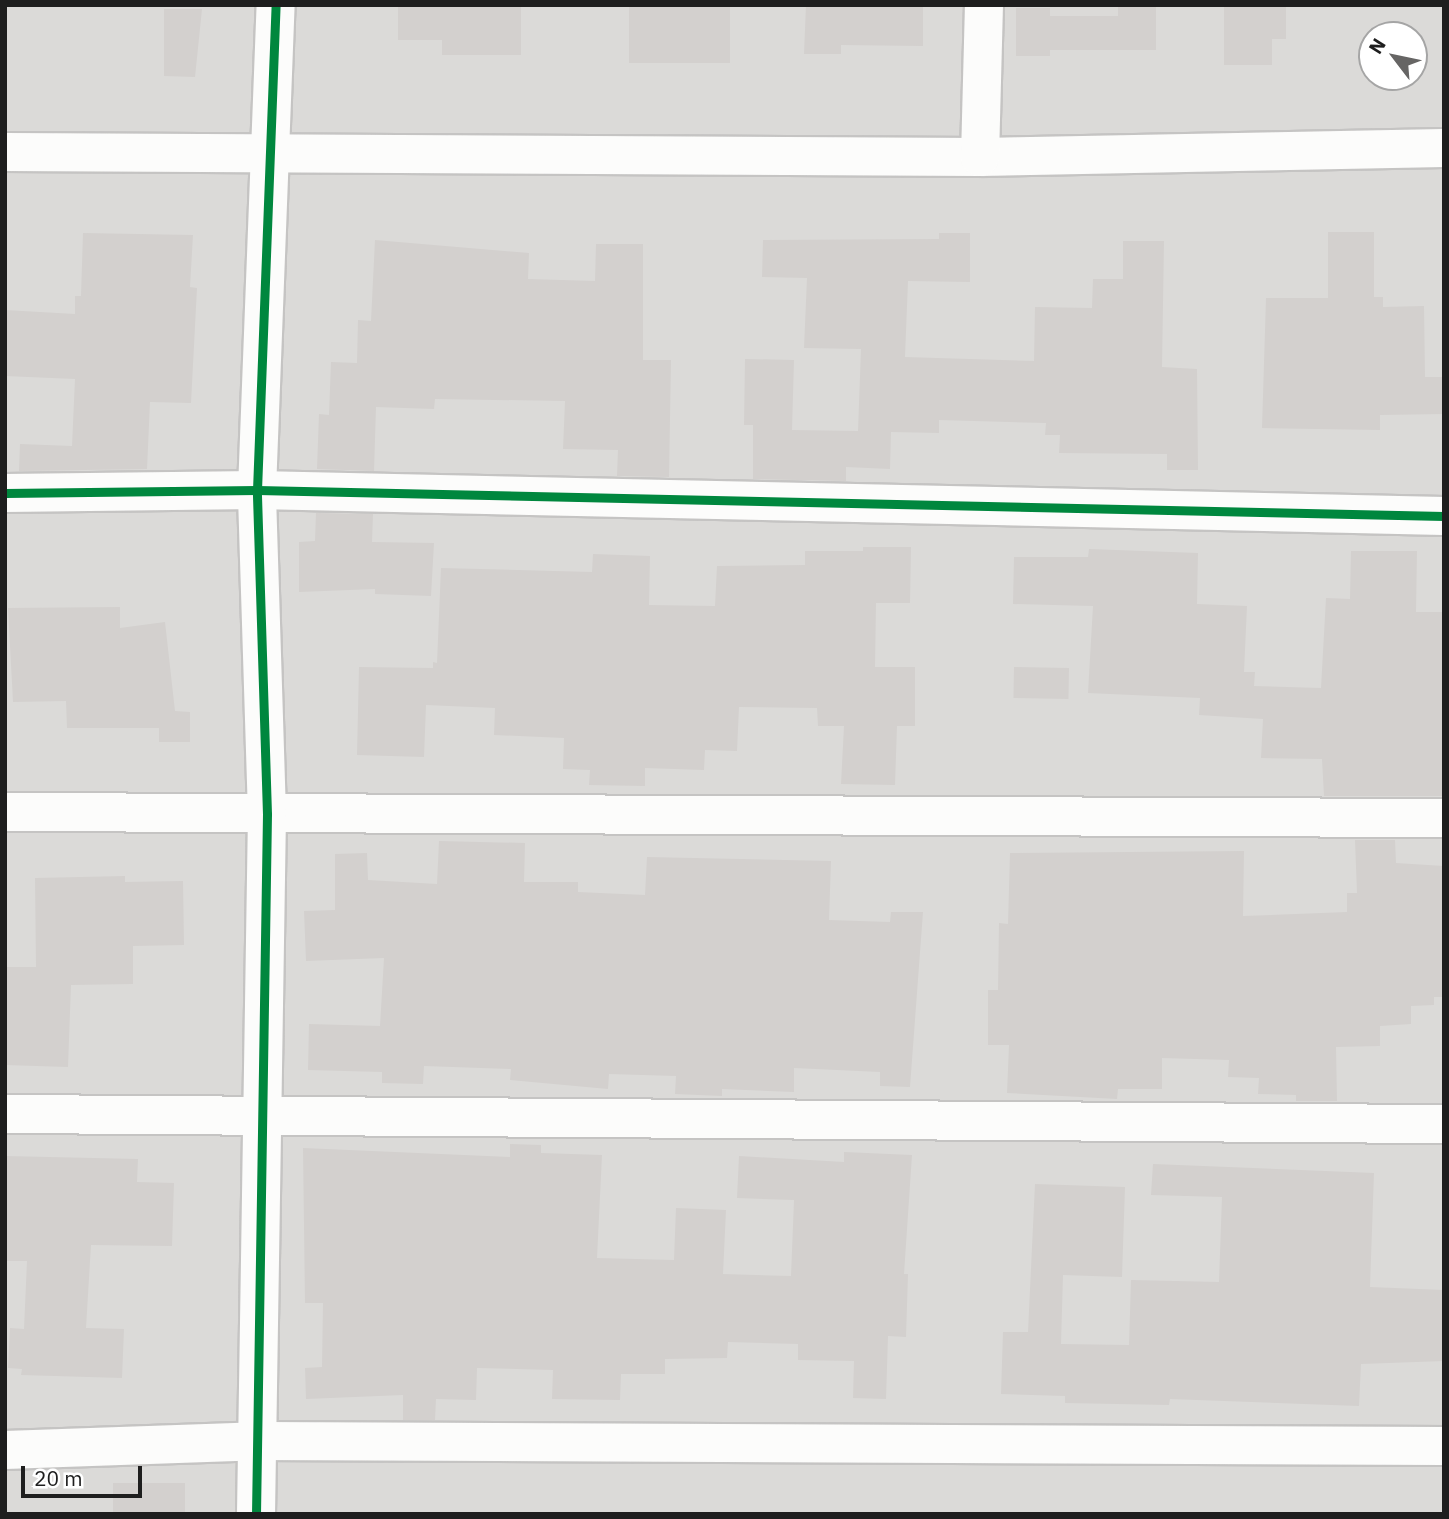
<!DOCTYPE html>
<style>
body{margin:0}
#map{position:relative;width:1449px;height:1519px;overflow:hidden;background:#eceae7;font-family:"IBM Plex Sans",sans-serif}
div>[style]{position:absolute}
.residential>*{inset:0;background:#dbdad8}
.building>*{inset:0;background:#d3d0ce;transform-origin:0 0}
.roads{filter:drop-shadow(2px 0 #c5c4c3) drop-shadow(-2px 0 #c5c4c3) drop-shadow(0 2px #c5c4c3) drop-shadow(0 -2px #c5c4c3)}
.minor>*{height:38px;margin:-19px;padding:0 19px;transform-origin:19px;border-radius:19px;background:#fcfcfb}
.cycleway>*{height:9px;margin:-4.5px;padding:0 4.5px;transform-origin:4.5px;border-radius:4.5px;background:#00873e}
span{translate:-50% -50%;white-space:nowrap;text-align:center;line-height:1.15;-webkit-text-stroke:7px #fff;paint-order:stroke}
.frame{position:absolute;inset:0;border:7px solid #1e1e1e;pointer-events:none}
.north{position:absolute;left:1358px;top:21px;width:70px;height:70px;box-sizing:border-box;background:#fff;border:2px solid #a5a5a5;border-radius:50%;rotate:302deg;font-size:19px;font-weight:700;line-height:28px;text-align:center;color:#1e1e1e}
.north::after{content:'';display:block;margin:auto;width:24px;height:32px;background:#666564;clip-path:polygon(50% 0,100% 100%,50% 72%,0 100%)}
.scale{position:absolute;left:21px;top:1466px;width:121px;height:32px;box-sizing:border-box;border:4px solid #1e1e1e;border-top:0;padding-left:9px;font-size:21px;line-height:24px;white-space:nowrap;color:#1e1e1e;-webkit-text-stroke:5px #fff;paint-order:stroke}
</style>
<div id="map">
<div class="residential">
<i style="clip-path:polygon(evenodd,5px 5px,1444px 5px,1444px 1514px,5px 1514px,5px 5px,1372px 35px,1414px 35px,1414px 77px,1372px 77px,1372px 35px)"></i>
</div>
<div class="building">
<i style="clip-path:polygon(398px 5px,521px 5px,521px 55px,442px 55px,442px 40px,398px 40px)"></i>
<i style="left:629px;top:5px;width:101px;height:58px"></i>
<i style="clip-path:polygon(806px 5px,923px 5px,923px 46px,841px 45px,841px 54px,804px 54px)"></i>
<i style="clip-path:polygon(1118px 5px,1156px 5px,1156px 50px,1050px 50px,1050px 56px,1016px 56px,1016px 8px,1050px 8px,1050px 16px,1118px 16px)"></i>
<i style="clip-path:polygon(1224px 5px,1286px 5px,1286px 39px,1272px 39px,1272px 65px,1224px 65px)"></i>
<i style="clip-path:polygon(164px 9px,202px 9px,195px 77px,164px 76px)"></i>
<i style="clip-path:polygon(1328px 232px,1374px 232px,1374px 297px,1383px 297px,1383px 307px,1424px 306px,1425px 377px,1444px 377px,1444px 414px,1380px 415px,1380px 430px,1262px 428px,1266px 298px,1328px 298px)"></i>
<i style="clip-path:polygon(83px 233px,193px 235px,190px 287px,197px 288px,191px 403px,150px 402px,147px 469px,19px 471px,20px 444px,72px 446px,75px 379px,5px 376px,5px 310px,75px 314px,75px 296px,81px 296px)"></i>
<i style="clip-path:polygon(939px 233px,970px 233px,970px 282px,908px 281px,905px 357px,1034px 361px,1035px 307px,1092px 308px,1093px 279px,1123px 279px,1123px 241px,1164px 241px,1162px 367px,1197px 369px,1198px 470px,1167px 470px,1167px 454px,1059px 453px,1060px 435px,1045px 435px,1046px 423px,939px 420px,939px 433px,891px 432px,890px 469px,846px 467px,846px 481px,753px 479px,753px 425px,744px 425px,745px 359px,794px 360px,792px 430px,858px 431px,861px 349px,804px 348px,807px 278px,762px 277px,763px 240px,939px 239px)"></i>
<i style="clip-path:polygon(375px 240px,529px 253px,528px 279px,595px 281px,596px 244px,643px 244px,643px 360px,671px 360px,669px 477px,617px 476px,618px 450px,563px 449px,565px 401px,435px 399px,434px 409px,376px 407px,374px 471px,317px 469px,319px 414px,329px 415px,331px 362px,357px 363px,358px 320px,371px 321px)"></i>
<i style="clip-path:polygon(316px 513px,373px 514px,372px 542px,434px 543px,431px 596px,375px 594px,375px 589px,299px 592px,299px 542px,315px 541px)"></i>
<i style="clip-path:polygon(863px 547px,911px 547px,910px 603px,876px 603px,875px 667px,915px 667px,915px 726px,897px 726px,895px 785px,841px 784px,844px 726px,818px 726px,817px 708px,739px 707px,737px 751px,705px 750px,704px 770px,645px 768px,645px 786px,589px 785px,590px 770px,563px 769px,564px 738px,494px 735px,495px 708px,426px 705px,424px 757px,357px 755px,359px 667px,433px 668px,433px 662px,437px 663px,441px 568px,592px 572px,593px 554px,650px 556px,649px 605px,715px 606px,717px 566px,805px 565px,805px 551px,863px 551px)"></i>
<i style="clip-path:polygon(1089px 549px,1198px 553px,1197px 604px,1247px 606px,1244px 672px,1255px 672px,1254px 686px,1321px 688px,1326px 598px,1350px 599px,1351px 551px,1417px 551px,1416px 612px,1444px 612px,1444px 796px,1324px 796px,1322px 759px,1261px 758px,1263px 719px,1199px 715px,1200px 698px,1088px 693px,1093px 606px,1013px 604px,1014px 557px,1088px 557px)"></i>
<i style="clip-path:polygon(120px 607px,120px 628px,165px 622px,175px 711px,190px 712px,190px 742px,159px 742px,159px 728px,67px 728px,66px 701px,13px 702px,8px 608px)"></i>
<i style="left:1014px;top:667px;width:55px;height:31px;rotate:1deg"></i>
<i style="clip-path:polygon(1355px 840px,1395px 840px,1396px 863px,1444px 866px,1444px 997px,1434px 997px,1434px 1005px,1411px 1006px,1411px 1024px,1380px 1026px,1380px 1046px,1336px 1047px,1337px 1101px,1296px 1101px,1296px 1095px,1258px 1094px,1259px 1078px,1228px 1077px,1229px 1060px,1162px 1058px,1162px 1089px,1118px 1089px,1117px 1099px,1007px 1093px,1009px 1045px,988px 1045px,988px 990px,998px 990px,999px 923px,1008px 924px,1010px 853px,1244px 851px,1243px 916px,1347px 912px,1347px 893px,1357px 893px)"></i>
<i style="clip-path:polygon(439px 841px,525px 843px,524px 882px,578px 882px,578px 892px,645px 895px,647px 857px,831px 861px,829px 920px,890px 922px,891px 912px,923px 912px,910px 1087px,880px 1086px,880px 1072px,794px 1068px,794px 1092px,722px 1089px,722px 1096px,675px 1094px,676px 1076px,609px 1074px,608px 1089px,510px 1080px,511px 1069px,424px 1066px,423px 1084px,382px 1083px,382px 1072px,308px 1070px,309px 1024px,380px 1026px,384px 958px,306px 961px,304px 911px,335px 910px,335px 854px,367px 853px,368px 880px,437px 884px)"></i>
<i style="clip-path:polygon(125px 876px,125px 882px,183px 881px,184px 945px,133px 946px,133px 984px,71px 985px,68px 1067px,5px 1065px,5px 967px,36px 967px,35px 878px)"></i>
<i style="clip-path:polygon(510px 1144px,541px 1145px,541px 1153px,602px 1155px,597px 1258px,674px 1260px,676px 1208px,726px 1210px,723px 1274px,791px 1276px,794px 1200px,737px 1198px,739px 1156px,844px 1162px,844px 1152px,912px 1155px,904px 1274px,908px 1274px,906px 1337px,888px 1336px,886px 1399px,853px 1398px,854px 1361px,798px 1360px,798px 1344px,728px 1342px,727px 1358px,665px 1359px,665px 1374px,621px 1374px,620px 1400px,552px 1399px,553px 1370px,477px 1368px,476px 1400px,436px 1399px,435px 1420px,403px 1420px,403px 1395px,306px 1399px,305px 1368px,322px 1367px,323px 1303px,305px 1303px,303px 1148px,510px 1157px)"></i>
<i style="clip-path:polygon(5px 1156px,138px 1159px,137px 1182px,174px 1183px,172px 1246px,91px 1245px,86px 1328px,124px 1329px,122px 1378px,21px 1375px,22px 1369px,8px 1368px,10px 1328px,24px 1329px,27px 1261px,5px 1261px)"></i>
<i style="clip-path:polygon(1153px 1164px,1374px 1173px,1370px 1287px,1444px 1290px,1444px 1361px,1361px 1364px,1359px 1406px,1170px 1399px,1169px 1405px,1065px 1403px,1065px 1396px,1001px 1394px,1003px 1332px,1028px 1332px,1035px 1184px,1125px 1187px,1122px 1277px,1063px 1275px,1061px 1344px,1129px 1345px,1131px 1280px,1219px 1282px,1222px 1197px,1151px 1195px)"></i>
<i style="left:113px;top:1483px;width:72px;height:31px"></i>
</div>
<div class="roads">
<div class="minor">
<i style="left:5px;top:152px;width:975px;rotate:0.29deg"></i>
<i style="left:980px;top:157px;width:464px;rotate:-1.1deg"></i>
<i style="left:980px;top:157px;width:152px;rotate:-88.5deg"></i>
<i style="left:5px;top:493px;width:252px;rotate:-0.7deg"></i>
<i style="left:257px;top:490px;width:1187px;rotate:1.25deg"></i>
<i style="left:5px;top:812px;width:1439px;rotate:0.24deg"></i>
<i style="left:5px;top:1114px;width:1439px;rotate:0.4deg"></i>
<i style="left:5px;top:1450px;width:252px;rotate:-2deg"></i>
<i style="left:257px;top:1441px;width:1187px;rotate:0.24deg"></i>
<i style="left:256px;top:1514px;width:700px;rotate:-89.1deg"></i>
<i style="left:267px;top:814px;width:324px;rotate:-91.8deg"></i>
<i style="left:257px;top:490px;width:485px;rotate:-87.8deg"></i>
</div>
</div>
<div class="cycleway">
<i style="left:5px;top:493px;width:252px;rotate:-0.7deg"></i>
<i style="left:257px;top:490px;width:1187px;rotate:1.25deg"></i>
<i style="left:256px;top:1514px;width:700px;rotate:-89.1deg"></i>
<i style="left:267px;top:814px;width:324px;rotate:-91.8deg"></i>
<i style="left:257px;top:490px;width:485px;rotate:-87.8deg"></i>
</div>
<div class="frame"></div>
<div class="north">N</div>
<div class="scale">20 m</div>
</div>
